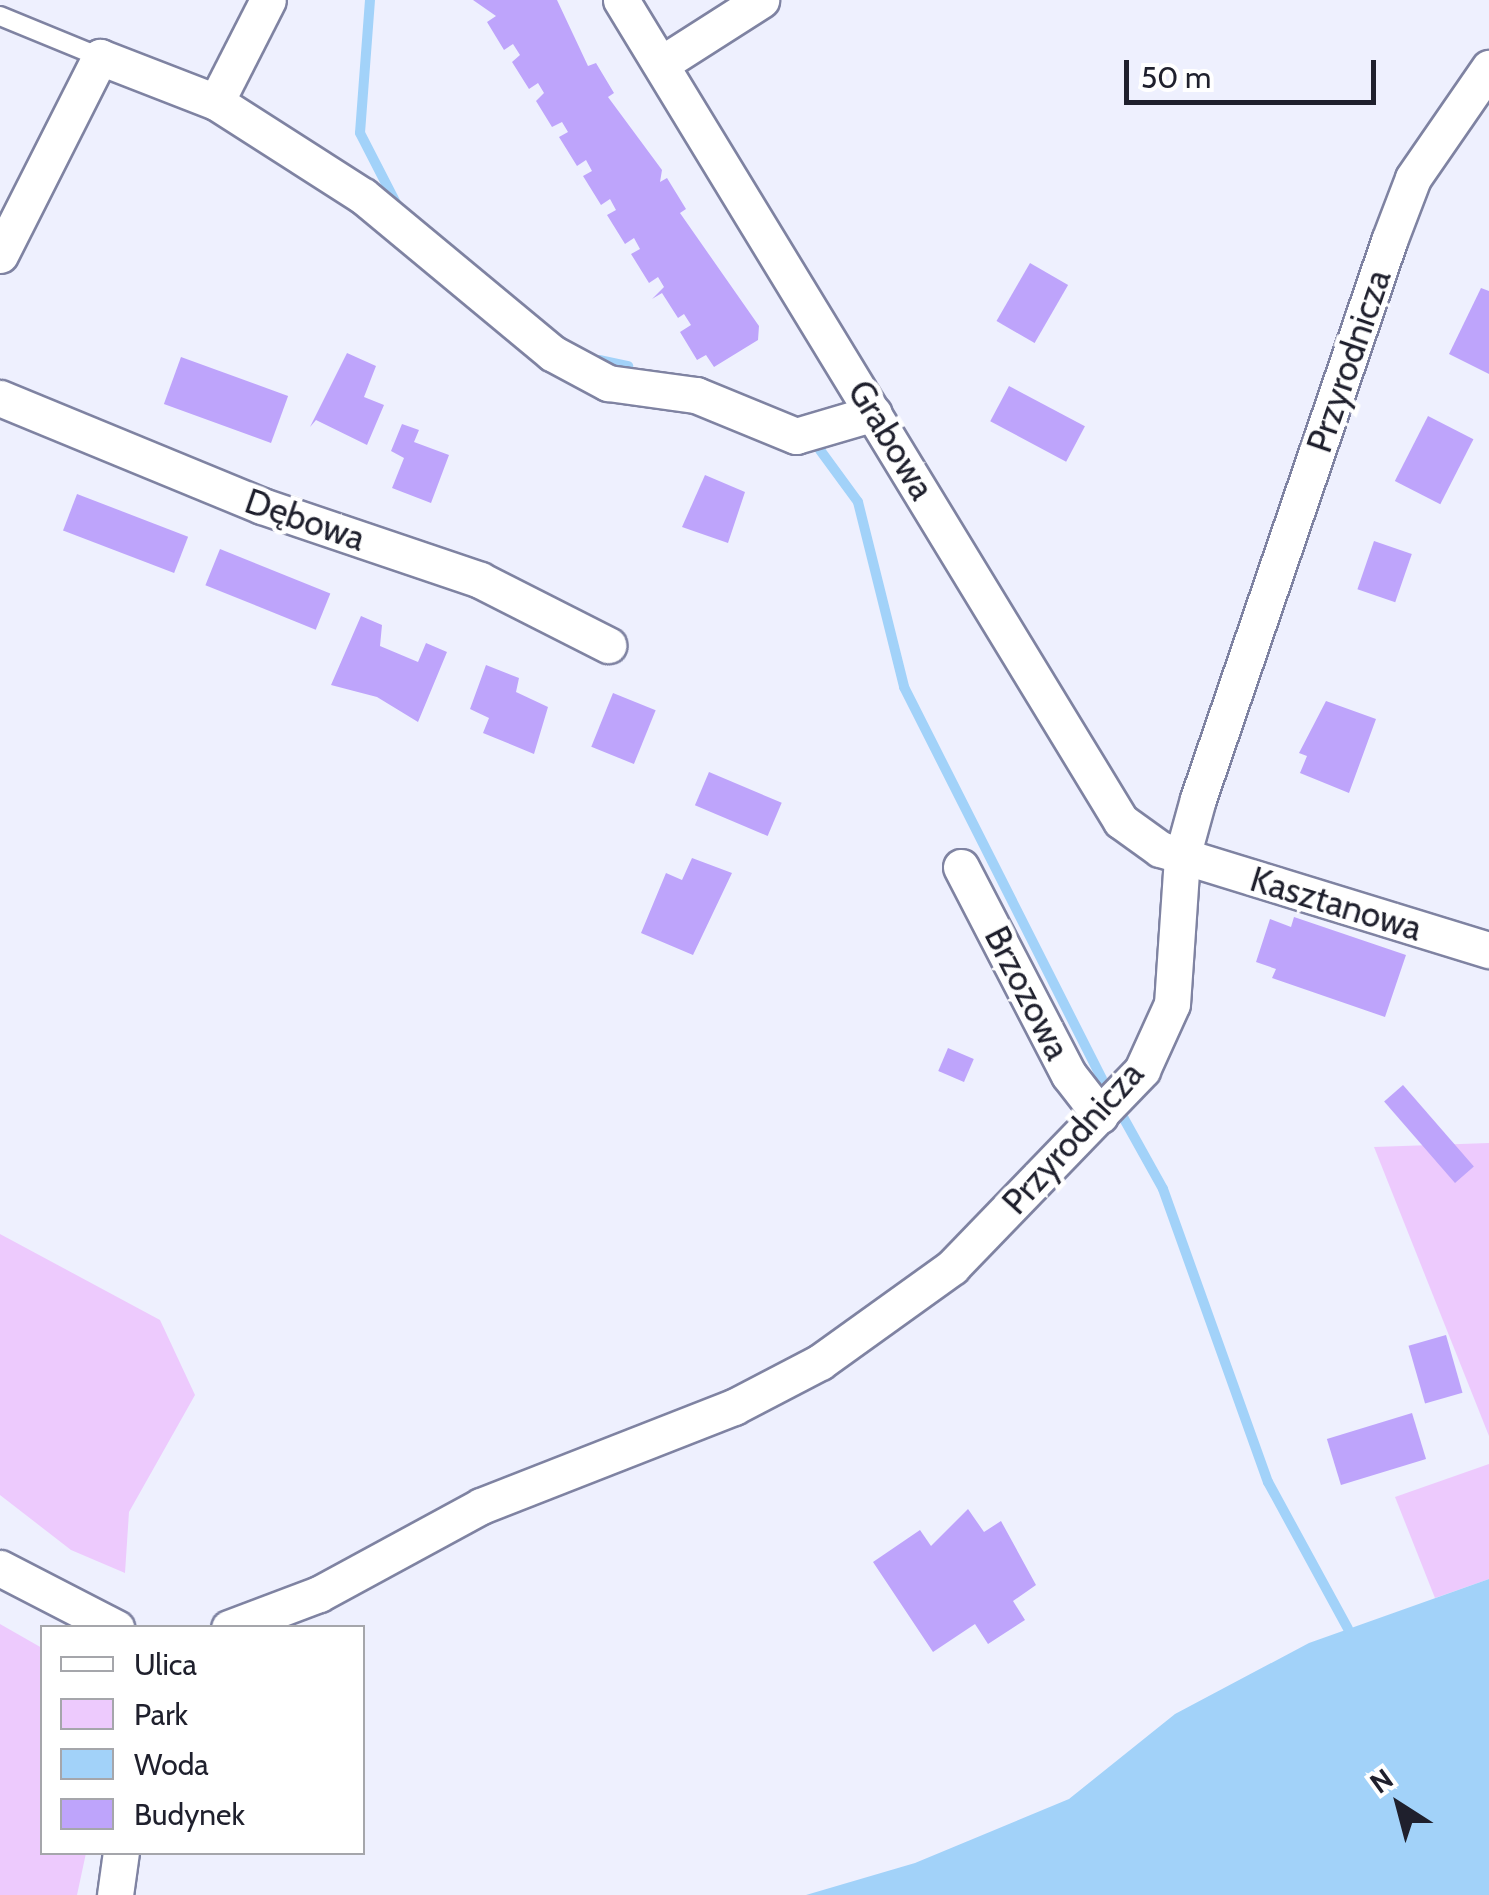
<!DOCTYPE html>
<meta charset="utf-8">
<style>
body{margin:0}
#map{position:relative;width:1489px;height:1895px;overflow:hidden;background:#eef0fe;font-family:Cabin,sans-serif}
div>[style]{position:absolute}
.green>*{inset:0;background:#edcafd}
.water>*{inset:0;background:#a2d2f9}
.stream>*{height:10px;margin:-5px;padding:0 5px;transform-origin:5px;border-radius:5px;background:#a2d2f9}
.building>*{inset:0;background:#bea4fb;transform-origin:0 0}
.roads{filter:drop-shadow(2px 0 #7f83a2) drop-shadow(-2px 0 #7f83a2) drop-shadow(0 2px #7f83a2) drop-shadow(0 -2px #7f83a2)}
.lane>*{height:18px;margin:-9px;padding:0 9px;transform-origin:9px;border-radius:9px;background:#fff}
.street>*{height:35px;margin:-17.5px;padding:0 17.5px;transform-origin:17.5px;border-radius:17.5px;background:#fff}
span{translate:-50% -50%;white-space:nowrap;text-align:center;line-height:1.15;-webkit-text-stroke:9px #fff;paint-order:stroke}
.street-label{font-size:35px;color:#1f202d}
.legend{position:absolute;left:40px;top:1625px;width:325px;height:230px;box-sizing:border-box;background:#fff;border:2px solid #a5a6ab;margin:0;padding:12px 18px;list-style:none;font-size:30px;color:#1f202d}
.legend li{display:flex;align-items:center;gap:20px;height:50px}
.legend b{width:50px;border:2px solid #a5a6ab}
.north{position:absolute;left:1349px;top:1755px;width:100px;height:100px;-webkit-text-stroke:8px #fff;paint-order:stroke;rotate:324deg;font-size:28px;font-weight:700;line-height:40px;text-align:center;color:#1f202d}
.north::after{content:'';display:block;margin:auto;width:35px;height:45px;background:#1f202d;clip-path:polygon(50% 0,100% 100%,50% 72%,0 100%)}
.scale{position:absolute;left:1124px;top:60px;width:252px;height:45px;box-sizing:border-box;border:5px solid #1f202d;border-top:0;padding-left:12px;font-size:30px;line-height:35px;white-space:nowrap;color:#1f202d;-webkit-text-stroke:8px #fff;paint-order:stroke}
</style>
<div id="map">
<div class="green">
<i style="clip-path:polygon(1489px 1143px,1489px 1436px,1374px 1147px)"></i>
<i style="clip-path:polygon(0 1234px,160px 1320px,195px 1395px,129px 1512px,125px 1573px,71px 1550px,0 1495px)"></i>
<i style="clip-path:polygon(1489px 1464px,1489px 1579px,1435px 1598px,1395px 1497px)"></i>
<i style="clip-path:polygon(0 1624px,42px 1648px,42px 1852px,86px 1853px,77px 1895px,0 1895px)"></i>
</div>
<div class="water">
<i style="clip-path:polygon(1489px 1579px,1489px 1895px,806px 1895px,915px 1863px,1069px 1799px,1175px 1714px,1309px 1643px)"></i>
</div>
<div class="stream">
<i style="left:370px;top:0;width:133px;rotate:94.3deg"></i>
<i style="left:360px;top:133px;width:79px;rotate:62.8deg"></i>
<i style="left:599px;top:360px;width:30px;rotate:12deg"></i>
<i style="left:820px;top:450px;width:64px;rotate:53.8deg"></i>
<i style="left:858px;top:502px;width:191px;rotate:76deg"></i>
<i style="left:904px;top:687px;width:439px;rotate:63.2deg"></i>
<i style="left:1123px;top:1117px;width:82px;rotate:60.9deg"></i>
<i style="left:1163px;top:1189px;width:311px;rotate:70.3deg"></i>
<i style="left:1268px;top:1482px;width:167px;rotate:61.4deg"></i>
</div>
<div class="building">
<i style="clip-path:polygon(473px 0,557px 0,588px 66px,596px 63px,614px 93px,608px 97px,662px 170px,660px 182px,667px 178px,686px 209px,680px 213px,759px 326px,758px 340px,714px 367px,706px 355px,697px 360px,680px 332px,691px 325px,684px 314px,678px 318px,662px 293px,652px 299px,664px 287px,658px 277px,649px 283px,631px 254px,640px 249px,634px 238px,625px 244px,607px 215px,616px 210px,610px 199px,601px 205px,583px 176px,592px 171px,586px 160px,577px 166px,559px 137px,568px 132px,562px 122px,552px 127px,536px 101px,544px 93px,538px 83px,529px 89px,512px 62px,520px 55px,513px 44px,504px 50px,487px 22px,496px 16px)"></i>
<i style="left:1030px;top:263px;width:44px;height:67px;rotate:30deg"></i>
<i style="clip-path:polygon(1481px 288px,1489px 291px,1489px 374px,1449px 354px)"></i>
<i style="clip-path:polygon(347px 353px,376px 366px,364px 397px,384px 405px,367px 445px,316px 420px,310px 427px)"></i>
<i style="left:181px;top:357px;width:114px;height:50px;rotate:20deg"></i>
<i style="left:1009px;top:386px;width:86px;height:40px;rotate:28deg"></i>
<i style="left:1428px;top:416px;width:51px;height:73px;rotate:27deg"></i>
<i style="clip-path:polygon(402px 424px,419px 430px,414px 442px,449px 455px,431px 503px,392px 488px,404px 458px,391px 451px)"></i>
<i style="clip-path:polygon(705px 475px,745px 492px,728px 543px,682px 527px)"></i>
<i style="left:77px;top:494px;width:119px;height:39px;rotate:21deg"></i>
<i style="left:1374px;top:541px;width:40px;height:51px;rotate:19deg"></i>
<i style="left:220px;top:549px;width:119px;height:39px;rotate:22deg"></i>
<i style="clip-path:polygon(361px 616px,382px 625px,380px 646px,418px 662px,426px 643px,447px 652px,418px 722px,377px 697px,331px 685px)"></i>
<i style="clip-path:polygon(486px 665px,519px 678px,516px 692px,548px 707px,534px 754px,483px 733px,489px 718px,470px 709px)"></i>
<i style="left:613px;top:693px;width:46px;height:58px;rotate:22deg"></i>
<i style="clip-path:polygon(1326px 701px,1376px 719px,1349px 793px,1300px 773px,1307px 756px,1299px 753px)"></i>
<i style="left:709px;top:772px;width:79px;height:36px;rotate:23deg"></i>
<i style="clip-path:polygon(692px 858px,732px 873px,693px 955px,641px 933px,666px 873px,682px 880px)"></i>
<i style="clip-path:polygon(1294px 917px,1406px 955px,1385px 1017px,1272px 978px,1276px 969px,1256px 962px,1270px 919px,1291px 927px)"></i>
<i style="left:948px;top:1048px;width:28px;height:25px;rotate:23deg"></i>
<i style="left:1403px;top:1085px;width:108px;height:25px;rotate:49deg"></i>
<i style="left:1446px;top:1335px;width:60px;height:39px;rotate:74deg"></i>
<i style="left:1412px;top:1413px;width:48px;height:89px;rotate:73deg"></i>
<i style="clip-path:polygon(968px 1509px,984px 1532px,1001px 1521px,1036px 1585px,1013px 1601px,1025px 1620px,988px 1644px,975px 1624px,933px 1652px,873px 1562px,920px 1530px,931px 1546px)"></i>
</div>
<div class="roads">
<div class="lane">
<i style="left:0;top:16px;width:108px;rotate:22.3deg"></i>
</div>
<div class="street">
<i style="left:621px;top:0;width:961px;rotate:58.66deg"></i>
<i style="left:1121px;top:821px;width:48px;rotate:35.7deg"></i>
<i style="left:1160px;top:849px;width:344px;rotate:17.1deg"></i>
<i style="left:661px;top:64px;width:119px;rotate:-32.6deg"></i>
<i style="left:216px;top:102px;width:174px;rotate:32.6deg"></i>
<i style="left:363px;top:196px;width:246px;rotate:39.7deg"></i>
<i style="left:552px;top:353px;width:64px;rotate:28.2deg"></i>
<i style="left:608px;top:383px;width:89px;rotate:7.8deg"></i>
<i style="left:696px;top:395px;width:108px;rotate:22.3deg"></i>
<i style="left:796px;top:436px;width:81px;rotate:-16.4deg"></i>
<i style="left:0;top:255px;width:222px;rotate:-63.2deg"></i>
<i style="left:100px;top:57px;width:124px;rotate:21.2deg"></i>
<i style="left:216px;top:102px;width:114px;rotate:-63deg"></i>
<i style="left:0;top:398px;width:283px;rotate:22.4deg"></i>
<i style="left:262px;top:506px;width:230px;rotate:18.7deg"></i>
<i style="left:480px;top:580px;width:144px;rotate:26.9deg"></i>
<i style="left:961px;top:867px;width:234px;rotate:62.6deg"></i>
<i style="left:1069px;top:1075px;width:51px;rotate:52.2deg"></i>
<i style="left:0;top:1568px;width:131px;rotate:27.3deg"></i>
<i style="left:229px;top:1628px;width:96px;rotate:-20.7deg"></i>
<i style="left:319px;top:1594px;width:184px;rotate:-28.5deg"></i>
<i style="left:481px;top:1506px;width:272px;rotate:-21.4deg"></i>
<i style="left:734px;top:1407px;width:97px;rotate:-27.6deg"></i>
<i style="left:820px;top:1362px;width:163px;rotate:-35.7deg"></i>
<i style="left:952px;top:1267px;width:274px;rotate:-46deg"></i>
<i style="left:1142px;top:1070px;width:72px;rotate:-65.6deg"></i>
<i style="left:1172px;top:1004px;width:147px;rotate:-86.1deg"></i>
<i style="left:1182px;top:857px;width:60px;rotate:-74.6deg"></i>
<i style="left:1198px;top:799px;width:590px;rotate:-71.1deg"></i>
<i style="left:1389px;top:241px;width:67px;rotate:-69.1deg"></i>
<i style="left:1413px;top:178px;width:134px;rotate:-55.4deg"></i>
<i style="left:115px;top:1895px;width:43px;rotate:-82.1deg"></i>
</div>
</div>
<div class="street-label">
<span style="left:1349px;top:361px;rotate:-71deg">Przyrodnicza</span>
<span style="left:891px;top:440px;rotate:59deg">Grabowa</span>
<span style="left:305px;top:520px;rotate:19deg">Dębowa</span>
<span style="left:1336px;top:904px;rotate:17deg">Kasztanowa</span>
<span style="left:1027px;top:993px;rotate:63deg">Brzozowa</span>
<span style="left:1073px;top:1138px;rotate:-48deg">Przyrodnicza</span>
</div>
<ul class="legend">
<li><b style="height:12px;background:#fff"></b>Ulica</li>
<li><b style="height:28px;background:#edcafd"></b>Park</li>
<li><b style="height:28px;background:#a2d2f9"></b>Woda</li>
<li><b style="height:28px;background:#bea4fb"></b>Budynek</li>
</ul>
<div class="north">N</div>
<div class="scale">50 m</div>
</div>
